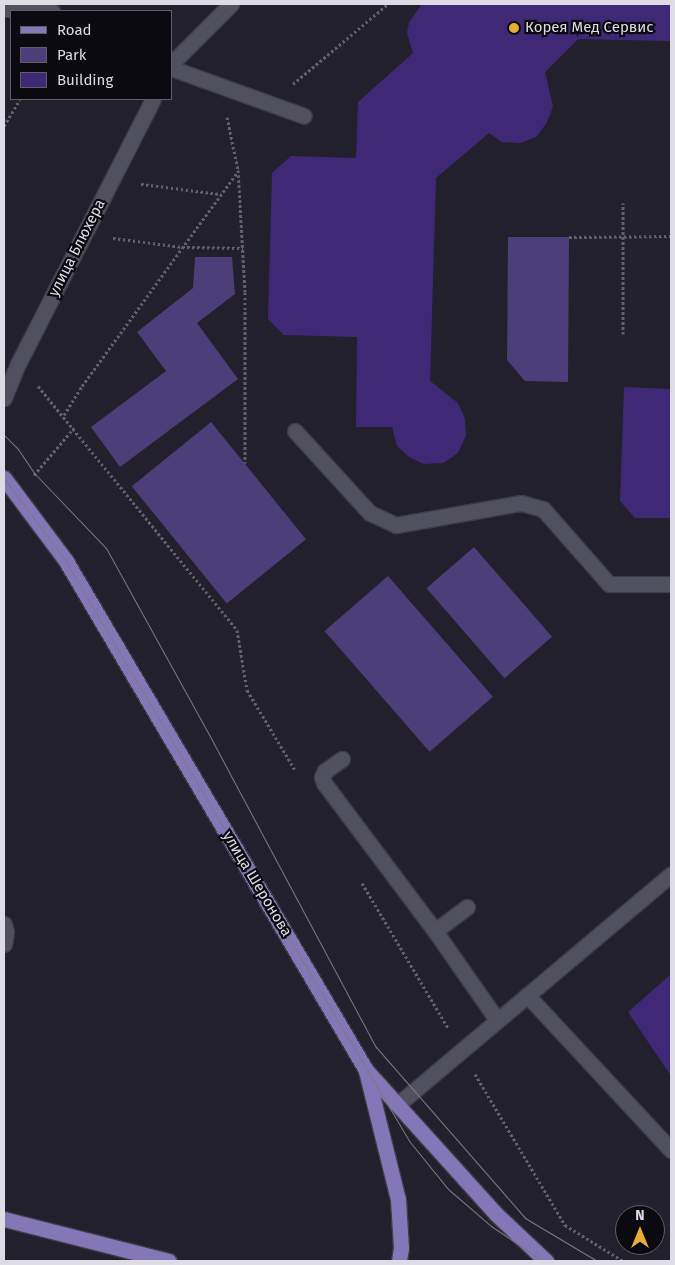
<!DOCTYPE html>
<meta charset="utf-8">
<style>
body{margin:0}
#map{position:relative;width:675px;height:1265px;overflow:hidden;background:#22202c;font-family:"Fira Sans",sans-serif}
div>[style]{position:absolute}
.green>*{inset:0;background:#4b3e79;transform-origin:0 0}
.building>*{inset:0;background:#3f2977}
.path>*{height:3px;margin-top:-1.5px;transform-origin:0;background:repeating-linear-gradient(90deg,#62606b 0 2.5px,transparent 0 5px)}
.roads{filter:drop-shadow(1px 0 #3d3c46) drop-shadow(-1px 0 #3d3c46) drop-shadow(0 1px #3d3c46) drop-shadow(0 -1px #3d3c46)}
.minor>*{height:15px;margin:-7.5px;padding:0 7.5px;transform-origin:7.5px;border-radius:7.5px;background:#51505e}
.major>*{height:15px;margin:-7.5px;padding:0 7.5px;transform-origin:7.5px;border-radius:7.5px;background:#8377b7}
.tram>*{height:1px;margin:-0.5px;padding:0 0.5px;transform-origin:0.5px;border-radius:0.5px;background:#7a7983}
.dots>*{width:14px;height:14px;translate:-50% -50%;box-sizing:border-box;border:2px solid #0b0a10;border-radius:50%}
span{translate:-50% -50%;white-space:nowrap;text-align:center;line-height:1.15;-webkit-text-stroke:4.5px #0b0a10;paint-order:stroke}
.poi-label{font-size:15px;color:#dddce4}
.left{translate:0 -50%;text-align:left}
.street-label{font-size:15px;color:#dddce4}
.frame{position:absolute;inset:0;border:5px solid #dddce4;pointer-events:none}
.legend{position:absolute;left:10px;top:10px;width:162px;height:90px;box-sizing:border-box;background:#0b0a10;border:1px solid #5f5e65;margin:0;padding:6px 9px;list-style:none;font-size:15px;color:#dddce4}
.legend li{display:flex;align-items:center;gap:10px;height:25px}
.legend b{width:25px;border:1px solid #5f5e65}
.north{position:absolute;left:615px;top:1205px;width:50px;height:50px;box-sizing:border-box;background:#0b0a10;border:1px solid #5f5e65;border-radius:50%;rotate:0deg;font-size:14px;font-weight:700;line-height:20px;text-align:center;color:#dddce4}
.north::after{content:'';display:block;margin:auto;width:18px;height:22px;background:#e6ad36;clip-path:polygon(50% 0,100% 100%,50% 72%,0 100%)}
</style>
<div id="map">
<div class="green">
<i style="clip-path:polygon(508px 237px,569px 237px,568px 382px,525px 381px,507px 360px)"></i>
<i style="clip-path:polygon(195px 257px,232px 257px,235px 294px,197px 323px,238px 379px,120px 467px,91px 427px,166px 371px,137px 332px,193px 288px)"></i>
<i style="left:211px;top:422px;width:151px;height:102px;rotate:51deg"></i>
<i style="left:474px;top:547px;width:119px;height:63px;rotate:49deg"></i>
<i style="left:388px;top:576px;width:160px;height:84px;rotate:49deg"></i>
</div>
<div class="building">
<i style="clip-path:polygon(422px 4px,671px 4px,671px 41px,578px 39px,545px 72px,553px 107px,546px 124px,536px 137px,520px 143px,502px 142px,489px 133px,436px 178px,430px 381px,458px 403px,465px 419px,466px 435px,458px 453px,443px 463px,424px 464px,409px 457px,397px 446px,392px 427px,356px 427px,357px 337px,284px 335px,268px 319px,272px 173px,291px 156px,356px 158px,358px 102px,413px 53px,407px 33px,409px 22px)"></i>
<i style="clip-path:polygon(624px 387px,671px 389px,671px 518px,635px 518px,620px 501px)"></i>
<i style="clip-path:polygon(671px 974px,671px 1076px,628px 1012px)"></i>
</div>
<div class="path">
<i style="left:293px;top:84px;width:124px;rotate:-40.1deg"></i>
<i style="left:227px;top:117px;width:54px;rotate:78.3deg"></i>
<i style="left:238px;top:170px;width:122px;rotate:86.7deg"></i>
<i style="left:245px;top:292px;width:171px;rotate:90deg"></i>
<i style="left:4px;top:126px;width:31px;rotate:-59deg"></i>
<i style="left:141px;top:184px;width:80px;rotate:7.2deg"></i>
<i style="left:569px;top:237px;width:102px;rotate:-0.6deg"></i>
<i style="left:113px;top:238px;width:70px;rotate:7.4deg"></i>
<i style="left:182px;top:247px;width:61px;rotate:0.9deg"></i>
<i style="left:623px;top:334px;width:131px;rotate:-90deg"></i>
<i style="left:38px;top:386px;width:315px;rotate:50.8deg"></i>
<i style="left:237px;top:630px;width:61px;rotate:80.5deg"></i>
<i style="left:247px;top:690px;width:93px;rotate:59deg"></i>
<i style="left:64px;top:415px;width:34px;rotate:-58deg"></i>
<i style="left:82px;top:386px;width:266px;rotate:-54deg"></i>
<i style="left:34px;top:475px;width:62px;rotate:-49.6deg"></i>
<i style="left:362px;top:883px;width:169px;rotate:59.3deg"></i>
<i style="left:475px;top:1074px;width:176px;rotate:59.2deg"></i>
<i style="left:565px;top:1225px;width:68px;rotate:31.8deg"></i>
</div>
<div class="roads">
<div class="minor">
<i style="left:4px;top:9px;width:48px;rotate:2.4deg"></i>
<i style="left:171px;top:64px;width:85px;rotate:-45deg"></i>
<i style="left:171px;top:68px;width:141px;rotate:19.8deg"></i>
<i style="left:4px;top:398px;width:37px;rotate:-68deg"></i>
<i style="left:18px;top:364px;width:297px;rotate:-63deg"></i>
<i style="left:295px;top:431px;width:111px;rotate:47.6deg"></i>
<i style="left:370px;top:513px;width:29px;rotate:25deg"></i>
<i style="left:396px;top:525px;width:127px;rotate:-10deg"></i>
<i style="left:521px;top:503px;width:23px;rotate:15deg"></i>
<i style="left:543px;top:509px;width:100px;rotate:48.7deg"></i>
<i style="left:609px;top:584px;width:62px"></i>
<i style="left:342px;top:759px;width:21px;rotate:145deg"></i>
<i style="left:325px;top:771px;width:7px;rotate:117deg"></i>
<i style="left:322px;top:777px;width:6px;rotate:72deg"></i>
<i style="left:324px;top:783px;width:185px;rotate:53.1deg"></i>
<i style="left:435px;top:931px;width:108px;rotate:55.1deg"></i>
<i style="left:4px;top:924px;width:8px;rotate:76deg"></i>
<i style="left:6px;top:932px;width:12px;rotate:99deg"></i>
<i style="left:435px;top:931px;width:40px;rotate:-37deg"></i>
<i style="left:527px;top:995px;width:212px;rotate:47.1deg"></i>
<i style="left:397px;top:1105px;width:358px;rotate:-40.1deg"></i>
</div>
<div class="major">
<i style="left:4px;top:478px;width:104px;rotate:53.2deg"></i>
<i style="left:66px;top:561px;width:591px;rotate:59.49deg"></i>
<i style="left:366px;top:1070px;width:194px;rotate:47.9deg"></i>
<i style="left:496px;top:1214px;width:69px;rotate:43.2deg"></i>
<i style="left:366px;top:1071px;width:132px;rotate:76deg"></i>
<i style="left:398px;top:1199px;width:49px;rotate:86.5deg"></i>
<i style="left:401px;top:1248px;width:13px;rotate:99deg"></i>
<i style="left:4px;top:1219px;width:170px;rotate:14.3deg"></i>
</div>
</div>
<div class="tram">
<i style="left:4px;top:435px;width:20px;rotate:45deg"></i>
<i style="left:18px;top:449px;width:30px;rotate:56deg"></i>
<i style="left:35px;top:474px;width:103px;rotate:46.2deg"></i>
<i style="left:106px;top:548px;width:224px;rotate:61.1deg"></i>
<i style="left:214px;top:744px;width:344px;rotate:61.9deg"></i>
<i style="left:376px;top:1047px;width:227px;rotate:48.9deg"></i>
<i style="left:525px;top:1218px;width:84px;rotate:30.8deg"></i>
<i style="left:4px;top:478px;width:99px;rotate:53.2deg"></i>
<i style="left:63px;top:557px;width:680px;rotate:59.33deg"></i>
<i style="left:410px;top:1142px;width:60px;rotate:51deg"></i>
<i style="left:448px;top:1189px;width:57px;rotate:40.7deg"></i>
<i style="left:491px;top:1226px;width:63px;rotate:33.9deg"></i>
</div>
<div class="dots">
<i style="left:514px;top:28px;background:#e6ad36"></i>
</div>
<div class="poi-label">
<span class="left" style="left:525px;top:28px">Корея Мед Сервис</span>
</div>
<div class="street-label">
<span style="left:77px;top:248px;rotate:-63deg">улица Блюхера</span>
<span style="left:257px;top:884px;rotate:59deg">улица Шеронова</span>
</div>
<div class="frame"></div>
<ul class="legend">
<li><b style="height:6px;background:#8377b7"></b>Road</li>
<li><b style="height:14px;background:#4b3e79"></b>Park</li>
<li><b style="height:14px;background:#3f2977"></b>Building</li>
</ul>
<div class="north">N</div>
</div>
